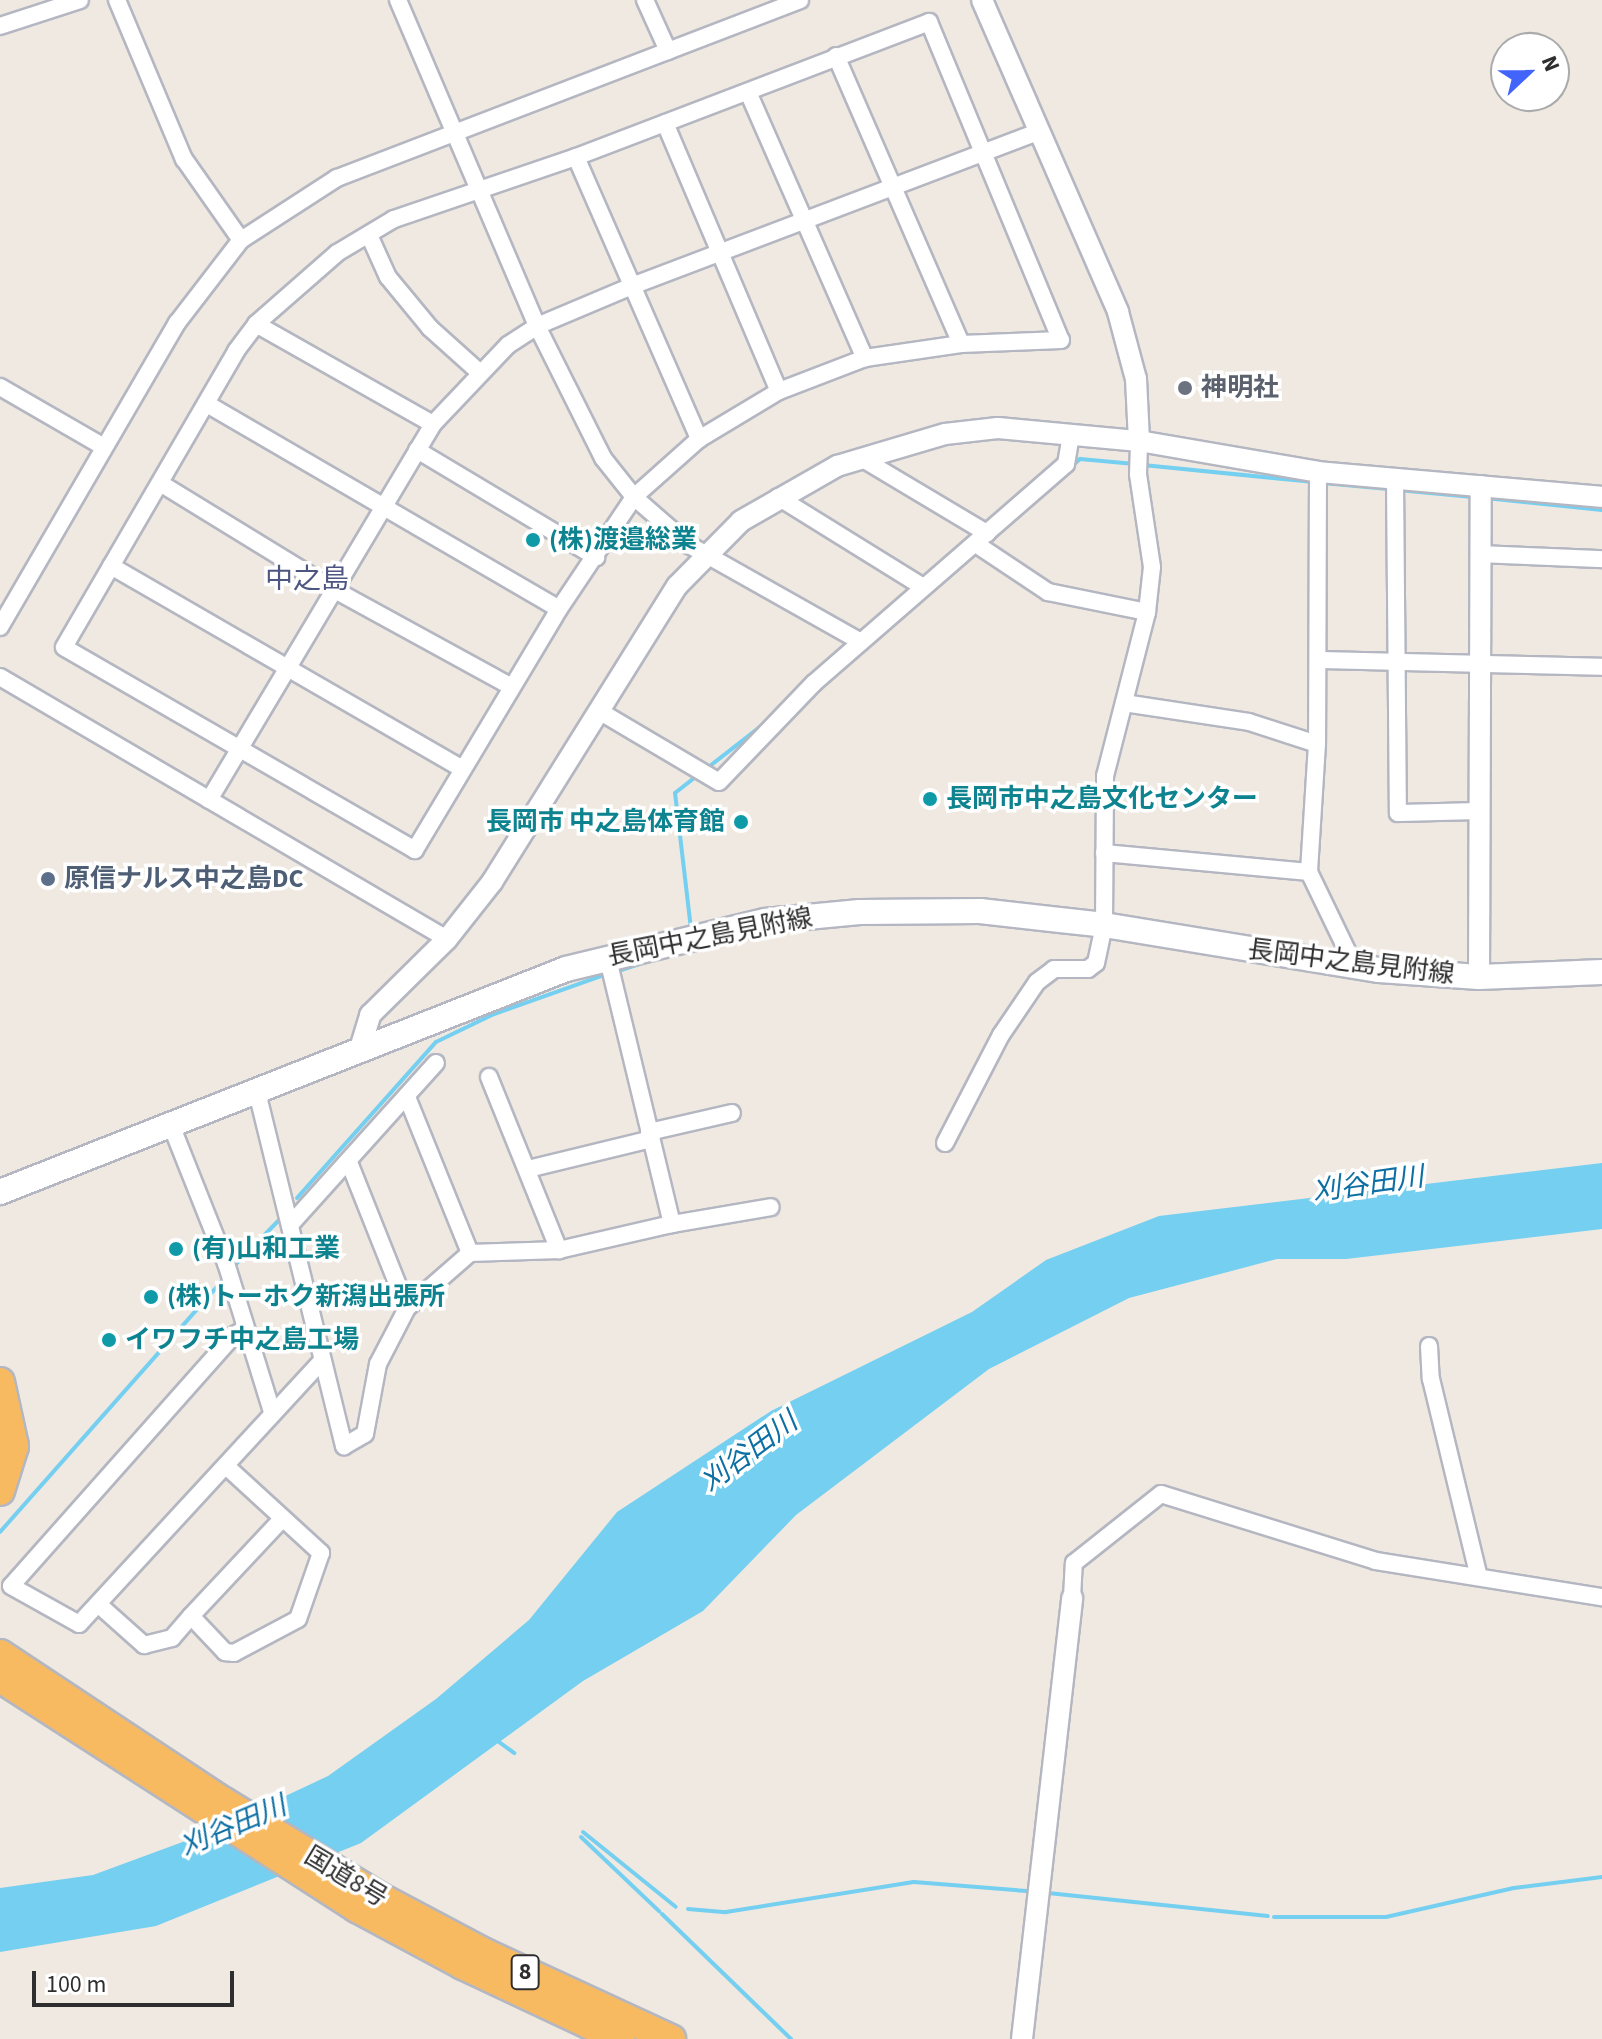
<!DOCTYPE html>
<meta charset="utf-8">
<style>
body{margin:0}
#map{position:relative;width:1602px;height:2039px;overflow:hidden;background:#efe9e1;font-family:"Source Sans 3","Noto Sans JP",sans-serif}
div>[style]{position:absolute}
.water>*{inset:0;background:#75cff0}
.stream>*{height:4px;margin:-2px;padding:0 2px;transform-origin:2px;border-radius:2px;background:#75cff0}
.roads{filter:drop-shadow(2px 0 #b4b7c1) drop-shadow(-2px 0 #b4b7c1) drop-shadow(0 2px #b4b7c1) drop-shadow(0 -2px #b4b7c1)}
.minor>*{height:16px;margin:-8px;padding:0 8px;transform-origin:8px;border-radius:8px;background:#fff}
.tertiary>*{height:20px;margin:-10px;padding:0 10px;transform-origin:10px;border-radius:10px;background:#fff}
.secondary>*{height:24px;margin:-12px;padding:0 12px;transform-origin:12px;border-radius:12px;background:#fff}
.trunk>*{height:28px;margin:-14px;padding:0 14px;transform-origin:14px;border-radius:14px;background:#f8ba60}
.dots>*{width:22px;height:22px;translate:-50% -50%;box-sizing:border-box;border:4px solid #fff;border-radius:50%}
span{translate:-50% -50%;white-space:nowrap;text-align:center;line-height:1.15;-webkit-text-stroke:7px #fff;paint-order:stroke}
.shield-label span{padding:2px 6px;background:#fff;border:2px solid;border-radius:6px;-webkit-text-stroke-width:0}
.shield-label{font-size:24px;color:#2e2e2e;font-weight:700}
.worship-label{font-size:26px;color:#5b616d;font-weight:700}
.left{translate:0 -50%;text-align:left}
.culture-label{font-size:26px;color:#0d838f;font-weight:700}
.right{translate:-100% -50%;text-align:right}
.service-label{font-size:26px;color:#4e5e75;font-weight:700}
.street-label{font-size:26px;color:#2e2e2e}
.neighbourhood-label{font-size:28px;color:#4d5680}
.water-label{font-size:28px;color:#0d6fa3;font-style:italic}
.north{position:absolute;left:1490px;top:32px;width:80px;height:80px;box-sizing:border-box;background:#fff;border:2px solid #ababab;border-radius:50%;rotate:68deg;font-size:22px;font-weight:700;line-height:32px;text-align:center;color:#2e2e2e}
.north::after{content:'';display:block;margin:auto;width:28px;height:36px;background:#4264fb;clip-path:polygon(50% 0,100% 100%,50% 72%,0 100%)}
.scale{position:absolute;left:32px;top:1971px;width:202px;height:36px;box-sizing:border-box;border:4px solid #2e2e2e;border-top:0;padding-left:10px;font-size:24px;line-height:28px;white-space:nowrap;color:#2e2e2e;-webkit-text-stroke:6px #fff;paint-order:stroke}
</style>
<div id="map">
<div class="water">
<i style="clip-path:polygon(1602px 1163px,1602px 1229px,1346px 1259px,1277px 1259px,1129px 1298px,989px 1369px,796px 1515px,703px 1611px,583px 1681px,361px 1843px,156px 1926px,0 1952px,0 1888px,93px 1875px,207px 1833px,328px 1776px,436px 1699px,529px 1620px,617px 1512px,771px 1411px,972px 1312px,1046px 1260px,1159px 1216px)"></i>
</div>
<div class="stream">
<i style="left:1143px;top:465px;width:172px;rotate:5.7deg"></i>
<i style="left:1072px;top:466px;width:11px;rotate:-41deg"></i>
<i style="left:1080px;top:459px;width:55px;rotate:5.2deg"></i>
<i style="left:1323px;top:483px;width:66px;rotate:5.2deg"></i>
<i style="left:1398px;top:490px;width:75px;rotate:5.3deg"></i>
<i style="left:1486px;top:498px;width:117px;rotate:5.9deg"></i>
<i style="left:706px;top:769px;width:75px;rotate:-37.9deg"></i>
<i style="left:691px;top:929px;width:137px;rotate:-96.7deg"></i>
<i style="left:675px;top:793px;width:31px;rotate:-38deg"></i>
<i style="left:615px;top:972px;width:40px;rotate:-18deg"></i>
<i style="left:297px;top:1198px;width:209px;rotate:-48.3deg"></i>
<i style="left:436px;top:1042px;width:64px;rotate:-25.8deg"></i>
<i style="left:494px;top:1014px;width:120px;rotate:-19.5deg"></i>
<i style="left:235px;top:1265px;width:63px;rotate:-45.6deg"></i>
<i style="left:0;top:1532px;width:339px;rotate:-48.5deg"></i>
<i style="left:499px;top:1742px;width:19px;rotate:36deg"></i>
<i style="left:583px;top:1832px;width:119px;rotate:38.9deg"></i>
<i style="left:581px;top:1837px;width:108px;rotate:43.5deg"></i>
<i style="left:1048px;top:1893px;width:221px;rotate:6deg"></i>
<i style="left:688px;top:1909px;width:38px;rotate:5deg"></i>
<i style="left:726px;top:1912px;width:190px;rotate:-9.1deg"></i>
<i style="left:914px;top:1882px;width:113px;rotate:4.6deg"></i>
<i style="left:662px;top:1914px;width:180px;rotate:44.1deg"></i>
<i style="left:1274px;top:1917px;width:112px"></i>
<i style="left:1386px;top:1917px;width:131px;rotate:-12.8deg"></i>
<i style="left:1514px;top:1888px;width:89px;rotate:-7.1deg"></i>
</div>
<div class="roads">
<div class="minor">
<i style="left:117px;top:0;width:173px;rotate:67.2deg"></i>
<i style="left:184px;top:159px;width:99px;rotate:54.9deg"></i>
<i style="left:398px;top:0;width:354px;rotate:66.9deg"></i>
<i style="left:537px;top:326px;width:148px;rotate:63.4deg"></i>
<i style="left:603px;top:458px;width:50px;rotate:51.5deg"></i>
<i style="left:634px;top:497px;width:73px;rotate:41.1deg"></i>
<i style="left:689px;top:545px;width:197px;rotate:29.4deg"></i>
<i style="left:645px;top:0;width:56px;rotate:65.7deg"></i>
<i style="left:929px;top:22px;width:344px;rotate:67.5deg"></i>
<i style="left:1061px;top:340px;width:100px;rotate:177.7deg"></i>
<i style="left:961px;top:344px;width:97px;rotate:171.7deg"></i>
<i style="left:865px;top:358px;width:92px;rotate:159deg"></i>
<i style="left:779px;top:391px;width:93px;rotate:149deg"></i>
<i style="left:699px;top:439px;width:87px;rotate:138.3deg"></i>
<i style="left:634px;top:497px;width:135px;rotate:123.8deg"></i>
<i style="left:559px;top:609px;width:281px;rotate:120.9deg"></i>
<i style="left:415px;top:850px;width:405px;rotate:-150deg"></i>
<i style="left:64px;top:647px;width:342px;rotate:-59.8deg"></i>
<i style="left:236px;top:351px;width:34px;rotate:-53deg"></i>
<i style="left:256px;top:324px;width:108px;rotate:-41.2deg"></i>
<i style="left:337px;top:253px;width:66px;rotate:-30.8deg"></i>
<i style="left:394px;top:219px;width:192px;rotate:-18.8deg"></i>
<i style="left:576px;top:157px;width:378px;rotate:-20.9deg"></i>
<i style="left:0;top:26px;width:84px;rotate:-18deg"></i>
<i style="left:836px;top:56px;width:314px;rotate:66.5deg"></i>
<i style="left:748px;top:92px;width:291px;rotate:66.3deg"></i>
<i style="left:665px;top:123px;width:291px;rotate:67deg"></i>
<i style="left:576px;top:157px;width:308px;rotate:66.4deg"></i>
<i style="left:369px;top:235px;width:46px;rotate:65.7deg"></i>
<i style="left:388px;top:277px;width:66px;rotate:50.5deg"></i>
<i style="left:430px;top:328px;width:64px;rotate:41.9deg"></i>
<i style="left:256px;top:324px;width:203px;rotate:29.5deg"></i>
<i style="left:0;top:387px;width:120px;rotate:30deg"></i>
<i style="left:207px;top:404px;width:407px;rotate:30.2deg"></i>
<i style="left:417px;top:450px;width:209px;rotate:30.9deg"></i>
<i style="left:861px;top:458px;width:147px;rotate:30.8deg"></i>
<i style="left:1318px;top:472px;width:272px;rotate:90.2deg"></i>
<i style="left:1317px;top:744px;width:128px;rotate:93.6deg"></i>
<i style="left:1309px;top:872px;width:106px;rotate:64.2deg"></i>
<i style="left:1395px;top:480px;width:333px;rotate:89.5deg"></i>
<i style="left:1398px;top:813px;width:82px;rotate:-1.4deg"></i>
<i style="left:160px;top:483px;width:203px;rotate:31.5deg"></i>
<i style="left:333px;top:589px;width:204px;rotate:28.7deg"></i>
<i style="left:778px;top:497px;width:171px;rotate:31.8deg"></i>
<i style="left:976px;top:544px;width:87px;rotate:33.7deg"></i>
<i style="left:1048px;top:592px;width:101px;rotate:11.4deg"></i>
<i style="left:1481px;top:554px;width:121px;rotate:2.4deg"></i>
<i style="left:111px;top:566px;width:406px;rotate:30deg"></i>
<i style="left:0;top:627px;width:352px;rotate:-59.8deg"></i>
<i style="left:177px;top:323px;width:105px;rotate:-52.4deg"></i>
<i style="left:241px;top:240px;width:114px;rotate:-32.9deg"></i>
<i style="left:337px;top:178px;width:496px;rotate:-21deg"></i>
<i style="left:1319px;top:660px;width:283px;rotate:1.4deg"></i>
<i style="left:0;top:677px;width:518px;rotate:30.38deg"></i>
<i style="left:1124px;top:703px;width:126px;rotate:8.6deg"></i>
<i style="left:1249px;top:722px;width:71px;rotate:17.9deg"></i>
<i style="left:599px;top:711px;width:139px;rotate:30.6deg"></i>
<i style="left:719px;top:782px;width:137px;rotate:-46.2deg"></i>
<i style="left:814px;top:683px;width:334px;rotate:-41deg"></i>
<i style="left:1066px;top:464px;width:29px;rotate:-80deg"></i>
<i style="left:209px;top:800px;width:438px;rotate:-59.2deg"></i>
<i style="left:433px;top:424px;width:109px;rotate:-46.5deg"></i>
<i style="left:508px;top:345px;width:35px;rotate:-33deg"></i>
<i style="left:537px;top:326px;width:103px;rotate:-22.8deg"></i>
<i style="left:632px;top:286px;width:433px;rotate:-20.8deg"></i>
<i style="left:1104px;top:853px;width:206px;rotate:5.3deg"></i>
<i style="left:489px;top:1077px;width:187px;rotate:68deg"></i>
<i style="left:559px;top:1250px;width:116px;rotate:-13deg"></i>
<i style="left:672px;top:1224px;width:276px;rotate:-103.6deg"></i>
<i style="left:257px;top:1092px;width:365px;rotate:76.2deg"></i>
<i style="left:344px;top:1446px;width:24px;rotate:-30deg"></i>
<i style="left:365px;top:1434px;width:71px;rotate:-79.5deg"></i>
<i style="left:378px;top:1364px;width:63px;rotate:-62.6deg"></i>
<i style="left:407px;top:1308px;width:157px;rotate:-111.7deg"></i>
<i style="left:407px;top:1097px;width:168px;rotate:68deg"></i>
<i style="left:171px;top:1125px;width:149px;rotate:68.3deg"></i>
<i style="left:226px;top:1263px;width:156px;rotate:72.8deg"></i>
<i style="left:649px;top:1132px;width:85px;rotate:-12.9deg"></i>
<i style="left:945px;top:1143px;width:122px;rotate:-62.6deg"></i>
<i style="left:1001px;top:1035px;width:64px;rotate:-55.8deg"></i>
<i style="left:1037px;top:982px;width:21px;rotate:-37deg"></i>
<i style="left:1054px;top:969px;width:34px"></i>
<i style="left:1088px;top:969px;width:10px;rotate:-37deg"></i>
<i style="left:1096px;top:963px;width:39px;rotate:-78deg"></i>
<i style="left:1104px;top:925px;width:149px;rotate:-89.6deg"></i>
<i style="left:1105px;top:776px;width:169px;rotate:-75.6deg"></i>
<i style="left:1147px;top:612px;width:45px;rotate:-83.7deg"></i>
<i style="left:1152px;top:567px;width:94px;rotate:-98.6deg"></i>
<i style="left:1138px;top:474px;width:33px;rotate:-88deg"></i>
<i style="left:528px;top:1169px;width:127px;rotate:-13.7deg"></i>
<i style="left:672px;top:1224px;width:100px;rotate:-9.7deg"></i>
<i style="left:290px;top:1225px;width:218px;rotate:-48deg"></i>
<i style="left:407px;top:1308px;width:84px;rotate:-41.1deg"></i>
<i style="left:470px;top:1253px;width:89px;rotate:-1.9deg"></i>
<i style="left:245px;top:1329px;width:14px;rotate:150deg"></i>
<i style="left:233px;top:1336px;width:334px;rotate:131.6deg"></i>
<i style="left:11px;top:1586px;width:78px;rotate:29.2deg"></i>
<i style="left:79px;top:1624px;width:358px;rotate:-47.3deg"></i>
<i style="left:1429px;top:1346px;width:33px;rotate:87deg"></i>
<i style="left:1431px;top:1379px;width:200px;rotate:76.4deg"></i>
<i style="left:1072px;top:1598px;width:35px;rotate:-87deg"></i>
<i style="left:1074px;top:1563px;width:111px;rotate:-38.4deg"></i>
<i style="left:1161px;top:1494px;width:225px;rotate:17.3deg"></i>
<i style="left:1376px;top:1561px;width:229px;rotate:9.1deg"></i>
<i style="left:98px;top:1604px;width:62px;rotate:41.7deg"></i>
<i style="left:144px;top:1645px;width:29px;rotate:-14deg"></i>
<i style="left:172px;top:1638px;width:29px;rotate:-49deg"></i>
<i style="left:191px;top:1616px;width:50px;rotate:46.6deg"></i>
<i style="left:225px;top:1652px;width:9px;rotate:6deg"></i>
<i style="left:234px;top:1653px;width:72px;rotate:-28deg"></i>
<i style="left:298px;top:1619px;width:70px;rotate:-70.8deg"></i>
<i style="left:321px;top:1553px;width:129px;rotate:-137.5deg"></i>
<i style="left:191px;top:1616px;width:134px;rotate:-46.8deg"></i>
</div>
<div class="tertiary">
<i style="left:982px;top:0;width:340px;rotate:66.4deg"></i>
<i style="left:1118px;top:312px;width:69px;rotate:75deg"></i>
<i style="left:1136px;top:379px;width:62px;rotate:87.2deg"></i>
<i style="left:1479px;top:977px;width:491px;rotate:-89.8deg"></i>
<i style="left:359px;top:1052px;width:39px;rotate:-73deg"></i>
<i style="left:370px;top:1015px;width:108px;rotate:-44.6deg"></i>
<i style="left:447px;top:939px;width:73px;rotate:-51.7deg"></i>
<i style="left:492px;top:882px;width:349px;rotate:-58deg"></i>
<i style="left:677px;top:586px;width:91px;rotate:-45.4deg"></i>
<i style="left:741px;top:521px;width:111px;rotate:-29.8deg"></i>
<i style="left:837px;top:466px;width:113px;rotate:-16.5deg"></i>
<i style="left:945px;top:434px;width:53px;rotate:-6.5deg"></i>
<i style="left:998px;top:428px;width:142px;rotate:5.3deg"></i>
<i style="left:1139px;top:441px;width:182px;rotate:9.8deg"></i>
<i style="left:1318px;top:472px;width:285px;rotate:5deg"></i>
<i style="left:1022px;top:2039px;width:444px;rotate:-83.5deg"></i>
</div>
<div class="secondary">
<i style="left:0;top:1192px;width:608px;rotate:-21.5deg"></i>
<i style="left:566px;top:969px;width:205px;rotate:-13.6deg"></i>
<i style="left:765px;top:921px;width:95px;rotate:-5.4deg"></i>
<i style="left:860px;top:912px;width:120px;rotate:-0.5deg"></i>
<i style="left:980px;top:911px;width:125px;rotate:6.4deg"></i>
<i style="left:1104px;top:925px;width:279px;rotate:9.3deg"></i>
<i style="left:1379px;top:970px;width:100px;rotate:4deg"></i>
<i style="left:1479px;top:977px;width:123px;rotate:-2.3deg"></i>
</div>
<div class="trunk">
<i style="left:0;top:1382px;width:66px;rotate:77.7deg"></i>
<i style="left:14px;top:1446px;width:47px;rotate:107.3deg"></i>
<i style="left:0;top:1654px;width:268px;rotate:33.5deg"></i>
<i style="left:224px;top:1802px;width:184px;rotate:31.4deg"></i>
<i style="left:381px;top:1898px;width:118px;rotate:27.9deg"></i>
<i style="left:485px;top:1953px;width:205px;rotate:24.8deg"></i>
<i style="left:0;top:1678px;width:425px;rotate:32.8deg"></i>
<i style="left:357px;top:1908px;width:120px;rotate:28.3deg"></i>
<i style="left:463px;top:1965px;width:174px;rotate:25.2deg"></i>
</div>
</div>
<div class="dots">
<i style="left:1185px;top:388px;background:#6b7280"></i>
<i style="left:533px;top:540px;background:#0f9aa8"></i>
<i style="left:930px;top:799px;background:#0f9aa8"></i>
<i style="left:741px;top:822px;background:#0f9aa8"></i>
<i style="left:48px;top:879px;background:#5c6f8a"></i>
<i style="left:176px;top:1249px;background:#0f9aa8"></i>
<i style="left:151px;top:1297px;background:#0f9aa8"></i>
<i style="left:109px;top:1340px;background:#0f9aa8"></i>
</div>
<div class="shield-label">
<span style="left:525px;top:1972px">8</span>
</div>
<div class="worship-label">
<span class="left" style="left:1201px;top:388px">神明社</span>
</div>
<div class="culture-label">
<span class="left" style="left:549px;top:540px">(株)渡邉総業</span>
<span class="left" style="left:946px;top:799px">長岡市中之島文化センター</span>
<span class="right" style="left:725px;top:822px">長岡市 中之島体育館</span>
<span class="left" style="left:192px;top:1249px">(有)山和工業</span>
<span class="left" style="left:167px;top:1297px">(株)トーホク新潟出張所</span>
<span class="left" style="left:125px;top:1340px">イワフチ中之島工場</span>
</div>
<div class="service-label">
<span class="left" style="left:64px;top:879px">原信ナルス中之島DC</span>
</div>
<div class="street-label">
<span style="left:710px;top:937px;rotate:-11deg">長岡中之島見附線</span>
<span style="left:1351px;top:962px;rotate:7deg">長岡中之島見附線</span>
<span style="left:346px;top:1877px;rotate:31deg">国道8号</span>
</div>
<div class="neighbourhood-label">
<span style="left:307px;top:579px">中之島</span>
</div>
<div class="water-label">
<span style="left:1368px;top:1184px;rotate:-8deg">刈谷田川</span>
<span style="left:749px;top:1452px;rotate:-37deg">刈谷田川</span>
<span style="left:233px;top:1826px;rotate:-23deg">刈谷田川</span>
</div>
<div class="north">N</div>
<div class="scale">100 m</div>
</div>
